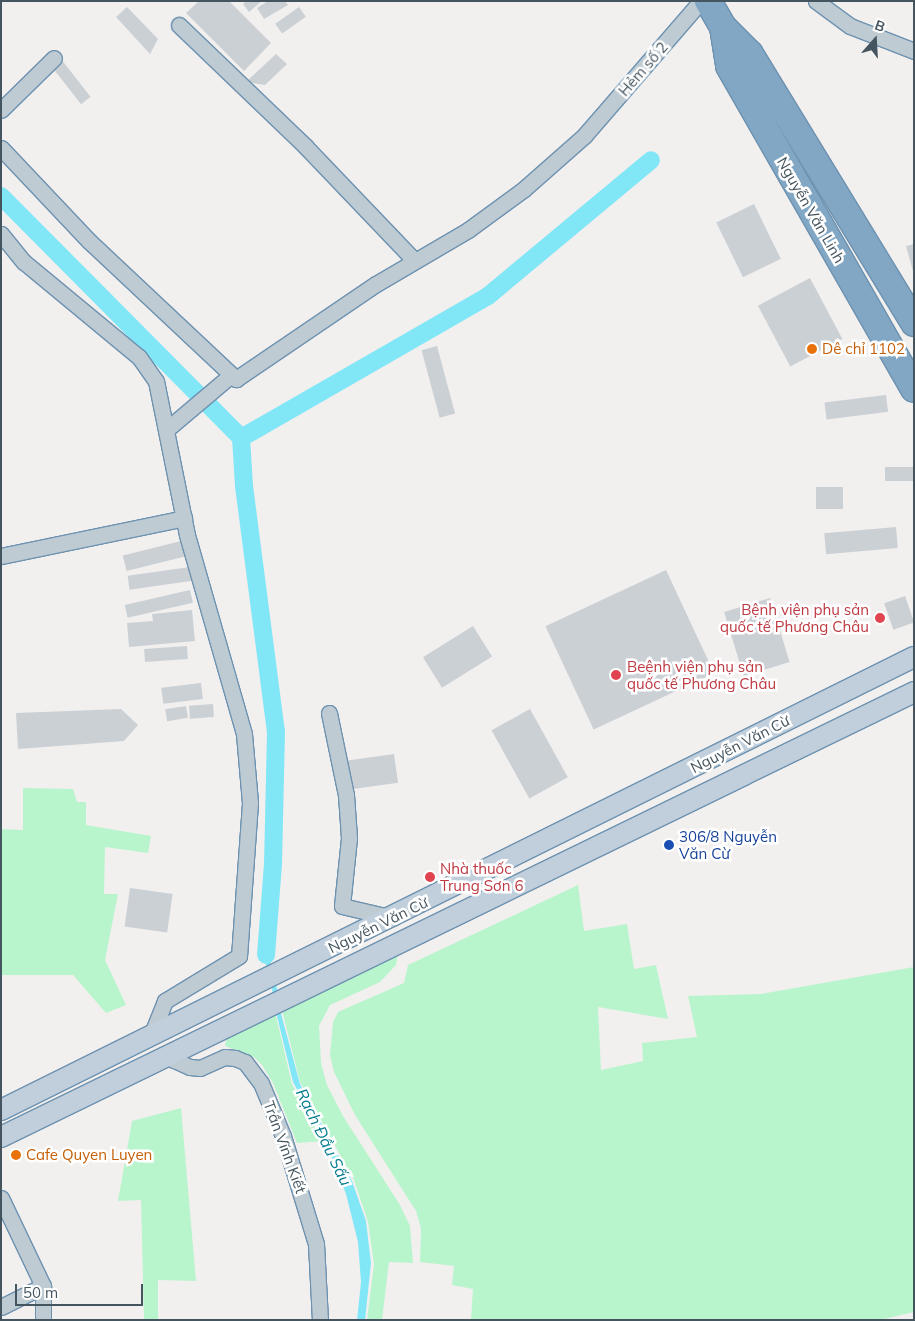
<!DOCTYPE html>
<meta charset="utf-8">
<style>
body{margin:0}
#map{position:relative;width:915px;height:1321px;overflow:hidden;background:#f2efef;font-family:Mulish,sans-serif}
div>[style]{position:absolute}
.green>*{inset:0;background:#b9f5cc}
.water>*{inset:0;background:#81e7f7}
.stream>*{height:5px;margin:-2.5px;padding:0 2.5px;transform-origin:2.5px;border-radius:2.5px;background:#81e7f7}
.canal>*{height:18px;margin:-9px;padding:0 9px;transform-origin:9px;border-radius:9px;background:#81e7f7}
.building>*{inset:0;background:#cbd0d5;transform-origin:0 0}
.roads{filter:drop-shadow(1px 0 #6d92b0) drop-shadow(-1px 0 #6d92b0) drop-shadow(0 1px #6d92b0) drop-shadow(0 -1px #6d92b0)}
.street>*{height:15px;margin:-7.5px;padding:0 7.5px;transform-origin:7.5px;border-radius:7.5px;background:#becbd3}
.secondary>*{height:20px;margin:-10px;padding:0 10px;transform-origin:10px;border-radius:10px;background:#c0cfdb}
.highway>*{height:26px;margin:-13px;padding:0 13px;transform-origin:13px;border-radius:13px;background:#81a7c4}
.dots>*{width:14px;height:14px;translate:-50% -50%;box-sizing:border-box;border:2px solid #fff;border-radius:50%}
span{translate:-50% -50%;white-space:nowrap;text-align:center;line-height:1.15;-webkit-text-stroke:5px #fff;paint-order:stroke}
.street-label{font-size:15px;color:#45555f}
.food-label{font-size:15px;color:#c56008}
.left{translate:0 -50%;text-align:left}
.health-label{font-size:15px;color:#be3a42}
.right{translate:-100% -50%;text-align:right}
.transit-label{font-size:15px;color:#164399}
.water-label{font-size:16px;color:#047c8e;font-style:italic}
.frame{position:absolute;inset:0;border:2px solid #45555f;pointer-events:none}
.north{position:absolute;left:850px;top:15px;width:50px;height:50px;-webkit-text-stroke:4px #fff;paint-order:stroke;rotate:19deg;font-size:14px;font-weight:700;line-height:20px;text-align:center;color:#45555f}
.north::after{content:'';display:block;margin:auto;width:18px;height:22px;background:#45555f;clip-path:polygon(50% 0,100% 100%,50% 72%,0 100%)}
.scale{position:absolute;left:15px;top:1284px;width:128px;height:22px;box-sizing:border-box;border:2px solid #45555f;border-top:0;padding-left:6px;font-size:15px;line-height:18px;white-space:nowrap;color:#45555f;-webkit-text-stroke:4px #fff;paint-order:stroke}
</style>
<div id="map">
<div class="green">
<i style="clip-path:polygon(23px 788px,73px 789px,77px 802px,86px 802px,86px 825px,151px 836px,148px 853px,105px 847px,104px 894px,118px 894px,105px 960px,126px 1005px,106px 1013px,73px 975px,1px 975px,1px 829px,23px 830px)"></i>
<i style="clip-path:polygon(578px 885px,584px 931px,627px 924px,634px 969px,656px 965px,668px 1019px,598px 1007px,601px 1070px,643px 1061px,642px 1043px,697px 1037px,688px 996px,761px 994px,914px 967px,914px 1312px,880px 1320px,471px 1320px,473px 1289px,452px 1285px,454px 1266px,420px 1262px,421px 1229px,416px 1211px,355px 1115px,334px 1072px,330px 1055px,333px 1022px,338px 1012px,404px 983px,408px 965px)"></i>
<i style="clip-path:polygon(398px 953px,396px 965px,380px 982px,330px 1005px,319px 1026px,321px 1063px,327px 1085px,343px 1116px,400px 1205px,410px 1226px,413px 1263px,389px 1262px,382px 1320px,367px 1320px,374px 1264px,368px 1222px,354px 1180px,300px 1082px,282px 1010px)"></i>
<i style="clip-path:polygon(275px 1012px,292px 1084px,323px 1141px,297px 1143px,273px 1083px,262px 1065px,254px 1057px,225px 1046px,227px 1035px)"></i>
<i style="clip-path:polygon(181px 1108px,196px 1281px,158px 1280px,158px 1320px,144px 1320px,141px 1200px,118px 1201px,132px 1121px)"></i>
</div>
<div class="water">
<i style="clip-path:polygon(280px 1010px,300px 1084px,352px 1181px,366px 1221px,371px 1263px,365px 1320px,357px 1320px,361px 1282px,358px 1242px,346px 1194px,326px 1143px,293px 1082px,276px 1012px)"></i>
</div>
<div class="stream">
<i style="left:266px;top:955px;width:17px;rotate:77deg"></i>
<i style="left:272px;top:980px;width:18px;rotate:77deg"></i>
</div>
<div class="canal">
<i style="left:1px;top:196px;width:341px;rotate:45.2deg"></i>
<i style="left:241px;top:438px;width:48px;rotate:86.4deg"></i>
<i style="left:244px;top:486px;width:248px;rotate:82.6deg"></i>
<i style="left:276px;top:732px;width:132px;rotate:91.3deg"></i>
<i style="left:273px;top:864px;width:91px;rotate:94.4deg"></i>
<i style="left:241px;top:438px;width:285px;rotate:-29.9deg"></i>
<i style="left:488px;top:296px;width:212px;rotate:-39.8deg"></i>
</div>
<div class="building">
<i style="clip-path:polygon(199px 1px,229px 1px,271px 43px,244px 71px,186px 13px)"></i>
<i style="clip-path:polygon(246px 1px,262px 1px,249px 12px,243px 4px)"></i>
<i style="clip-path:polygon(268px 1px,285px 1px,288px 5px,264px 19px,257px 8px)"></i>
<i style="clip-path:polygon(127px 7px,158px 39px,150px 54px,116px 17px)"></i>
<i style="left:299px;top:7px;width:12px;height:29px;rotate:55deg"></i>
<i style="clip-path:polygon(276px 54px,287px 64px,265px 85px,246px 82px)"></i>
<i style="left:61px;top:59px;width:48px;height:12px;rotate:52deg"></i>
<i style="left:754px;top:204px;width:61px;height:42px;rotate:64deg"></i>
<i style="clip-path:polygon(914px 244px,914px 271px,913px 271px,906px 246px)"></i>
<i style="left:810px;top:278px;width:69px;height:59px;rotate:62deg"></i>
<i style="left:437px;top:346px;width:70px;height:16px;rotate:75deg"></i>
<i style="left:886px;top:395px;width:17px;height:62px;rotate:83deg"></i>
<i style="left:914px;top:467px;width:14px;height:29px;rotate:90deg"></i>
<i style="left:816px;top:487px;width:27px;height:22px"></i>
<i style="left:896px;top:527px;width:21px;height:72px;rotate:85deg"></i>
<i style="left:181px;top:541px;width:16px;height:60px;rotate:76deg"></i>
<i style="left:190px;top:567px;width:14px;height:63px;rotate:82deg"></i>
<i style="left:666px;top:570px;width:114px;height:133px;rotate:65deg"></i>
<i style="left:190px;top:590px;width:13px;height:67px;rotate:77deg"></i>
<i style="left:905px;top:596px;width:28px;height:22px;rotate:71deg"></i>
<i style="left:770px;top:598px;width:67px;height:48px;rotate:73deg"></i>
<i style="clip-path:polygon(192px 610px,195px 641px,129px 647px,127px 623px,153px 621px,152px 614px)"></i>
<i style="left:473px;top:626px;width:36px;height:59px;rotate:58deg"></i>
<i style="left:187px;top:646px;width:13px;height:43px;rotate:86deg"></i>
<i style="left:201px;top:683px;width:16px;height:40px;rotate:83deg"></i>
<i style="left:213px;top:704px;width:13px;height:24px;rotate:86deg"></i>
<i style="left:186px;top:706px;width:12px;height:21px;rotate:81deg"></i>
<i style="clip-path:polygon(121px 709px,138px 725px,124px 741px,18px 749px,16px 713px)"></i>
<i style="left:530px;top:709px;width:78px;height:44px;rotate:61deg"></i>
<i style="left:394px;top:754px;width:29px;height:47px;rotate:82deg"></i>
<i style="left:130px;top:888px;width:43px;height:39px;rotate:8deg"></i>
</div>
<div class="roads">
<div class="street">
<i style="left:816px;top:1px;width:42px;rotate:36.3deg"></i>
<i style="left:850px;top:26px;width:69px;rotate:21.3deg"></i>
<i style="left:179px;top:25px;width:175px;rotate:43.8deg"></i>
<i style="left:305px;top:146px;width:158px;rotate:46.3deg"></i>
<i style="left:1px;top:110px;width:74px;rotate:-44.5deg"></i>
<i style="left:1px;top:148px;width:128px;rotate:46.6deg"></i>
<i style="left:89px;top:241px;width:202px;rotate:43.2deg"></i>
<i style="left:236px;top:379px;width:169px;rotate:-34.2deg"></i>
<i style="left:376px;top:284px;width:107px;rotate:-30.4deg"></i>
<i style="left:468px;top:230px;width:69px;rotate:-36.2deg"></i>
<i style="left:524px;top:189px;width:80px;rotate:-41.5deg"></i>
<i style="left:584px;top:136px;width:179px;rotate:-49.1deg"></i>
<i style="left:1px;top:234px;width:36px;rotate:51deg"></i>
<i style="left:24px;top:262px;width:149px;rotate:39.6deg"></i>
<i style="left:139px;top:357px;width:29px;rotate:55deg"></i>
<i style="left:156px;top:381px;width:157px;rotate:78.6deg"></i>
<i style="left:187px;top:535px;width:207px;rotate:74deg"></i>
<i style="left:244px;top:734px;width:69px;rotate:85deg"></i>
<i style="left:250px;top:803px;width:153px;rotate:94.1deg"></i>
<i style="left:239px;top:956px;width:87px;rotate:148.7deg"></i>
<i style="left:165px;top:1001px;width:38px;rotate:112deg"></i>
<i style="left:166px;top:430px;width:84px;rotate:-40.2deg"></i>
<i style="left:1px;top:556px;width:187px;rotate:-11.7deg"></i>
<i style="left:329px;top:713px;width:84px;rotate:78.3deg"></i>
<i style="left:346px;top:795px;width:43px;rotate:86deg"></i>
<i style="left:349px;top:838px;width:68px;rotate:95.9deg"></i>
<i style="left:342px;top:906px;width:52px;rotate:13.2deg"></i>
<i style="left:171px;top:1054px;width:7px;rotate:63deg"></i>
<i style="left:174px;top:1060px;width:17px;rotate:24deg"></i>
<i style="left:190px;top:1067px;width:10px;rotate:6deg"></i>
<i style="left:200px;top:1068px;width:27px;rotate:-24deg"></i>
<i style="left:225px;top:1057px;width:10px;rotate:6deg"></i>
<i style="left:235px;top:1058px;width:11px;rotate:22deg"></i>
<i style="left:245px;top:1062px;width:26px;rotate:53deg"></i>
<i style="left:261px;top:1083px;width:57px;rotate:67.5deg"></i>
<i style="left:283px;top:1136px;width:113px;rotate:73deg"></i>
<i style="left:316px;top:1244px;width:76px;rotate:87deg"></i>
<i style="left:1px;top:1198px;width:98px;rotate:64.5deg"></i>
<i style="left:43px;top:1286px;width:34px;rotate:90deg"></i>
<i style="left:1px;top:1307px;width:47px;rotate:-26.6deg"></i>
</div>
<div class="secondary">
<i style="left:1px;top:1110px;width:1019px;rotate:-26.39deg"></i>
<i style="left:1px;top:1137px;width:1016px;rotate:-25.98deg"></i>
</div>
<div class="highway">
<i style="left:708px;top:1px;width:30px;rotate:60deg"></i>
<i style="left:723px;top:27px;width:38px;rotate:45deg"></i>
<i style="left:750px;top:54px;width:315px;rotate:58.6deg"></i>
<i style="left:723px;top:27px;width:39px;rotate:81deg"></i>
<i style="left:729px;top:66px;width:372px;rotate:60.2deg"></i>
</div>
</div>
<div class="dots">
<i style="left:812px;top:349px;background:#e8710a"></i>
<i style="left:880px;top:618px;background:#e0444e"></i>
<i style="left:616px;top:675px;background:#e0444e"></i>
<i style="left:669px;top:845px;background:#1a4fb4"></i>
<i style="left:430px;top:877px;background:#e0444e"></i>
<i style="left:16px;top:1155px;background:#e8710a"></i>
</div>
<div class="street-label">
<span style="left:643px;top:69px;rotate:-49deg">Hẻm số 2</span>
<span style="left:811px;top:210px;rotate:60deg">Nguyễn Văn Linh</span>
<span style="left:740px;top:744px;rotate:-27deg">Nguyễn Văn Cừ</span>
<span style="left:378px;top:925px;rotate:-26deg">Nguyễn Văn Cừ</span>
<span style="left:285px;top:1147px;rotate:70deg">Trần Vĩnh Kiết</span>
</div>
<div class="food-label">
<span class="left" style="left:822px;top:349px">Dê chỉ 1102</span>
<span class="left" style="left:26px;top:1155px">Cafe Quyen Luyen</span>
</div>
<div class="health-label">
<span class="right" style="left:869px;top:618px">Bệnh viện phụ sản<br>quốc tế Phương Châu</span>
<span class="left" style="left:627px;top:675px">Beệnh viện phụ sản<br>quốc tế Phương Châu</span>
<span class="left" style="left:440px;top:877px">Nhà thuốc<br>Trung Sơn 6</span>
</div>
<div class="transit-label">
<span class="left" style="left:679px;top:845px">306/8 Nguyễn<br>Văn Cừ</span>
</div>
<div class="water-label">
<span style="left:324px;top:1137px;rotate:64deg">Rạch Đầu Sấu</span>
</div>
<div class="frame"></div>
<div class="north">B</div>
<div class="scale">50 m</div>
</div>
